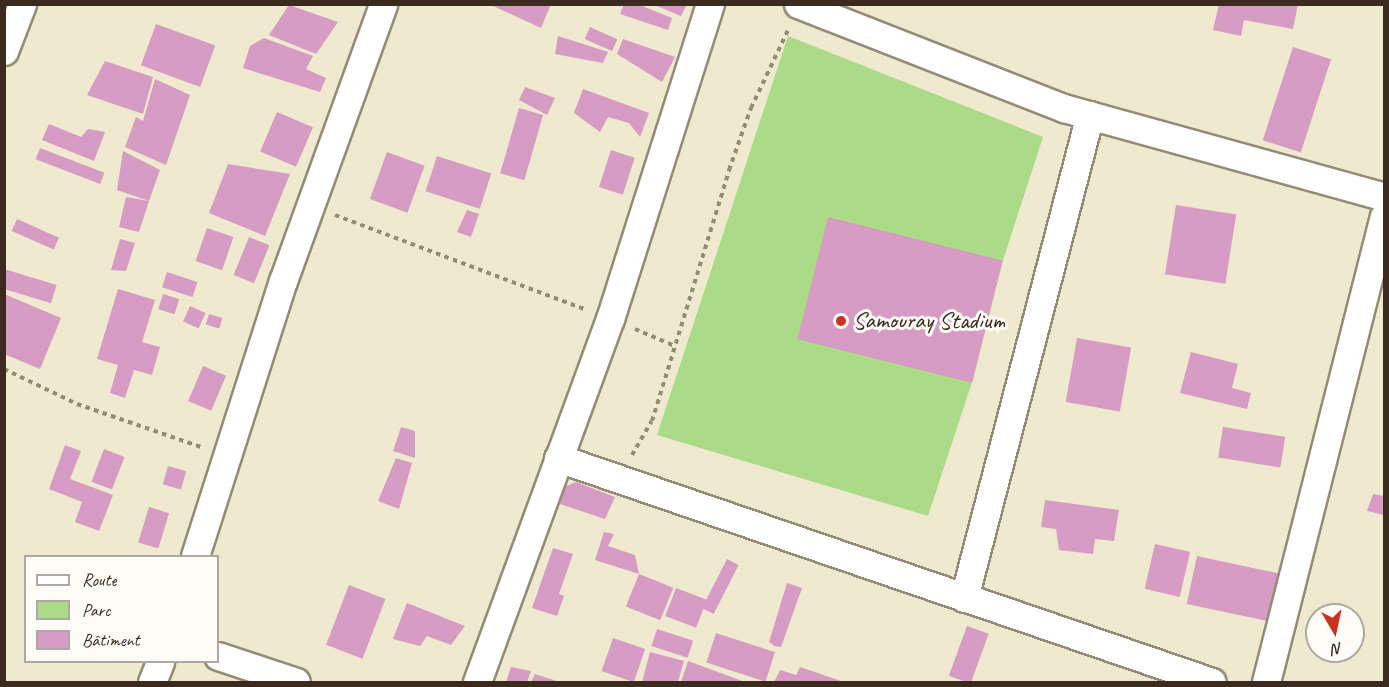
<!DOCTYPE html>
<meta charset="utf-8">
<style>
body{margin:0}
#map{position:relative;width:1389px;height:687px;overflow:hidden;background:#efe9cf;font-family:Caveat,sans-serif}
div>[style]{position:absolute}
.green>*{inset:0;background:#acdb88}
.building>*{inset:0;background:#d69cc3;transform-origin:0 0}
.path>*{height:4px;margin-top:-2px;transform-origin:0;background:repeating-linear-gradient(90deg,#958a76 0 4.5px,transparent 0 9px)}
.roads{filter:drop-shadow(2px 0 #958a76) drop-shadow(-2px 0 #958a76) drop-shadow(0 2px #958a76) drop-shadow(0 -2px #958a76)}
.minor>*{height:27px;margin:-13.5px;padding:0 13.5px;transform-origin:13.5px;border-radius:13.5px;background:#fff}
.dots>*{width:16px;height:16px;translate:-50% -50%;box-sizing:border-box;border:3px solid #fdfcf7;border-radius:50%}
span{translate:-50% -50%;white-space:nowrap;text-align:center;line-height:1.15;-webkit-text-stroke:6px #fdfcf7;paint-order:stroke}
.poi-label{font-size:24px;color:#3b2a1e}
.left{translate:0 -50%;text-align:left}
.frame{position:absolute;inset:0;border:6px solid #3b2a1e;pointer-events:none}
.legend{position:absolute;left:24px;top:555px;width:195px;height:108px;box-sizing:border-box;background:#fdfcf7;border:2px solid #afa8a0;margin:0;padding:8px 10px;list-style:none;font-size:18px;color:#3b2a1e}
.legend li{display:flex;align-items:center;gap:12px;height:30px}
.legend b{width:30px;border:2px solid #afa8a0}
.north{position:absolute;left:1305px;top:603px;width:60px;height:60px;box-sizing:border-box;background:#fdfcf7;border:2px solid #afa8a0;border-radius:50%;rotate:171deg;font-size:16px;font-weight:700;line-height:24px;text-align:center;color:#3b2a1e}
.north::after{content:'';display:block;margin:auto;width:21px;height:27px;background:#c8321e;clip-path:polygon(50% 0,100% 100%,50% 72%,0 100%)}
</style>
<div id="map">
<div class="green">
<i style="clip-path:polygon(788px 36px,1043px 137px,1003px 260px,972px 382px,928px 516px,657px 435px)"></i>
</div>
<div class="building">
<i style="clip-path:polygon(489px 4px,551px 4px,541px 28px)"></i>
<i style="clip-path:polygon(624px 4px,637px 4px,672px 18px,668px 30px,620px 14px)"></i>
<i style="clip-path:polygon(652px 4px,687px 4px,681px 16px)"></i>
<i style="clip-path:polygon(1219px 4px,1298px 4px,1293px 29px,1244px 20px,1241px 36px,1213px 30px)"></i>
<i style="clip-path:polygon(289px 5px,338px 22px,316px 54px,269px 35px)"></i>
<i style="left:156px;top:24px;width:63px;height:44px;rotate:20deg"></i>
<i style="left:590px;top:27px;width:30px;height:13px;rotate:24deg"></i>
<i style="clip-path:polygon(558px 36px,608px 52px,603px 63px,555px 54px)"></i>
<i style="clip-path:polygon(264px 38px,313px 56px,306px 69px,326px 78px,320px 92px,243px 68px,250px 46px)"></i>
<i style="clip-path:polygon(623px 39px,675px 57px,662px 82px,617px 54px)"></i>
<i style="left:1293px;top:47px;width:40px;height:98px;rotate:18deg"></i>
<i style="clip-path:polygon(105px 61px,153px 77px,143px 114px,87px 95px)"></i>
<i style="clip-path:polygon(155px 79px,190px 95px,166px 165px,125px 147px,136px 117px,143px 121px)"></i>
<i style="clip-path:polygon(525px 87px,555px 98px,547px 115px,519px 100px)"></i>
<i style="clip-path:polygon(583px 89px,649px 113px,640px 137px,629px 123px,608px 117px,600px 132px,574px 113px)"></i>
<i style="left:519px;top:108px;width:25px;height:68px;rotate:16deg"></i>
<i style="left:277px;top:112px;width:39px;height:43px;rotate:23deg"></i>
<i style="clip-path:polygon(49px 124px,81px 137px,88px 129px,105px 132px,94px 161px,42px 140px)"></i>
<i style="left:40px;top:148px;width:69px;height:12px;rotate:21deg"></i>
<i style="left:611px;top:150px;width:25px;height:39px;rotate:18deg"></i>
<i style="clip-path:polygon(123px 151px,160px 170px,149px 201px,117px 190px)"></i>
<i style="left:387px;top:152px;width:40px;height:50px;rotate:20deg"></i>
<i style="left:437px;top:156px;width:57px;height:37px;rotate:18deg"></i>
<i style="clip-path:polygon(228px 164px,290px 174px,265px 236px,209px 213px)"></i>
<i style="clip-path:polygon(126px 197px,149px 201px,139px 232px,119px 227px)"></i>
<i style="left:1176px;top:205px;width:61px;height:70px;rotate:9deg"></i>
<i style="clip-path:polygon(467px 210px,479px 214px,471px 237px,457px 232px)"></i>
<i style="left:828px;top:217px;width:180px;height:126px;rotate:14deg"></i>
<i style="left:17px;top:219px;width:46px;height:13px;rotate:24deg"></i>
<i style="left:207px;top:228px;width:28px;height:35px;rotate:19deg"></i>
<i style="left:249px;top:237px;width:22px;height:41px;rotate:22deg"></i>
<i style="clip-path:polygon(120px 239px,135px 243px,126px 271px,111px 270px)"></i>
<i style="left:4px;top:269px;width:55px;height:19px;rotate:17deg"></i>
<i style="left:167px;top:272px;width:32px;height:16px;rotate:18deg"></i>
<i style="clip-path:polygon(118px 289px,155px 300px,142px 342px,160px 347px,152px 375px,134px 370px,125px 398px,110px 393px,118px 365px,97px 359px)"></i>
<i style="clip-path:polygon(4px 294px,61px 318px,40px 369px,4px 354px)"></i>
<i style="left:163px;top:294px;width:17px;height:16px;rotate:17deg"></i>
<i style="left:190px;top:306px;width:17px;height:17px;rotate:24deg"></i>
<i style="left:209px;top:314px;width:14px;height:11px;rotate:17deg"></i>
<i style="left:1077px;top:338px;width:55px;height:65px;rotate:10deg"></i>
<i style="clip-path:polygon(1191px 352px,1238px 364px,1232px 388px,1251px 393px,1247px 409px,1180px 393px)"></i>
<i style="left:203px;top:366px;width:25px;height:38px;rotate:23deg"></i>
<i style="clip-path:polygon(401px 427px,415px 431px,415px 458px,393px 451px)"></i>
<i style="left:1223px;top:427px;width:63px;height:31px;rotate:9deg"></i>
<i style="clip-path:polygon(65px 445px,81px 451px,70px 479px,113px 495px,99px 531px,75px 522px,82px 502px,49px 489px)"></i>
<i style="left:104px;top:449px;width:22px;height:35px;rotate:21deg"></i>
<i style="clip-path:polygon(396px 458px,412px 463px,399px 509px,378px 501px)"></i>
<i style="left:168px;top:466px;width:19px;height:19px;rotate:16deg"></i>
<i style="clip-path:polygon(576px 482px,615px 497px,605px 519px,560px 504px,564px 487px)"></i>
<i style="clip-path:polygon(1373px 494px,1384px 496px,1384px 515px,1367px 511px)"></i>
<i style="clip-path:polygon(1045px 500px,1119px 510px,1114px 541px,1095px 539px,1093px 554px,1059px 550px,1056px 529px,1041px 527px)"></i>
<i style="left:149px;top:507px;width:21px;height:37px;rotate:17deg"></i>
<i style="clip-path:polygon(604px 532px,614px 534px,608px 546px,635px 555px,639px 574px,595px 560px)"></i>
<i style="left:1155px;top:544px;width:36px;height:46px;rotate:13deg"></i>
<i style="clip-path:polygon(553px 548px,573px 554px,559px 594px,564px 596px,557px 616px,532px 608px)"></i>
<i style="left:1197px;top:556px;width:93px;height:49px;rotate:12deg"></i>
<i style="left:727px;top:559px;width:13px;height:55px;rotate:27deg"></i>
<i style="left:639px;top:574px;width:37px;height:35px;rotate:22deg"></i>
<i style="clip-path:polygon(787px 583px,802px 588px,781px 647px,774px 646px,769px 642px)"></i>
<i style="left:349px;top:585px;width:39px;height:64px;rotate:21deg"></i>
<i style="left:676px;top:588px;width:33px;height:30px;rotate:21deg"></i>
<i style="clip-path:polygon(407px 603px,465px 626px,451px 645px,427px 636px,420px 646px,393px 639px)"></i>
<i style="left:967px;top:626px;width:23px;height:53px;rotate:20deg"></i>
<i style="left:657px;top:629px;width:38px;height:18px;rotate:18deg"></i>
<i style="left:716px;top:633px;width:62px;height:31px;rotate:18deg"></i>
<i style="left:613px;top:638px;width:34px;height:35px;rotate:19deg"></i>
<i style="clip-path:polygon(650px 652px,684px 661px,678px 682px,642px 682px)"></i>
<i style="clip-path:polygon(688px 661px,745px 682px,681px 682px)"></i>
<i style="clip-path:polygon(511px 667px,531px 671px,527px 682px,506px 682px)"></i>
<i style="clip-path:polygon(800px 667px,844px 682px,774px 682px,780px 670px,796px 675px)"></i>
<i style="clip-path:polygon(535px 674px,560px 682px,531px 682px)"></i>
</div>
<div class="path">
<i style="left:335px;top:215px;width:268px;rotate:20.7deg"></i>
<i style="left:635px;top:329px;width:43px;rotate:23deg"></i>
<i style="left:4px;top:369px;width:81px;rotate:25.6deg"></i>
<i style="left:77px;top:404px;width:131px;rotate:19.1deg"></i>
<i style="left:632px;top:455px;width:39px;rotate:-60deg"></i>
<i style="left:652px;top:421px;width:263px;rotate:-72.9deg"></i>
<i style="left:729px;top:170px;width:66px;rotate:-70.5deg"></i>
<i style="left:751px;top:108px;width:86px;rotate:-64.6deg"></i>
</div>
<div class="roads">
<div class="minor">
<i style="left:798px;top:4px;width:286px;rotate:21.4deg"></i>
<i style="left:1064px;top:108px;width:332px;rotate:15.5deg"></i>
<i style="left:4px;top:51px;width:50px;rotate:-69deg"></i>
<i style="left:558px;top:458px;width:691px;rotate:18.91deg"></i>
<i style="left:195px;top:556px;width:289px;rotate:-72.3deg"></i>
<i style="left:283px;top:281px;width:294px;rotate:-70.1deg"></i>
<i style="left:964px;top:598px;width:499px;rotate:-75.4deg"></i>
<i style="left:218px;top:656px;width:82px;rotate:18.4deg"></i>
<i style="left:152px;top:682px;width:22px;rotate:-68deg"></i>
<i style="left:477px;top:682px;width:387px;rotate:-69.9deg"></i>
<i style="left:610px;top:319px;width:330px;rotate:-72.4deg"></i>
<i style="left:1266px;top:682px;width:480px;rotate:-75.8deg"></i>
</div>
</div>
<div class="dots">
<i style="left:841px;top:321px;background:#c8321e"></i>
</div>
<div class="poi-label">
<span class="left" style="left:853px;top:321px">Samouray Stadium</span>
</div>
<div class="frame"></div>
<ul class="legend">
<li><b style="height:8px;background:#fff"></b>Route</li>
<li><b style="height:16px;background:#acdb88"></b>Parc</li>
<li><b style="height:16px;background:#d69cc3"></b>Bâtiment</li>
</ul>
<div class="north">N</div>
</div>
